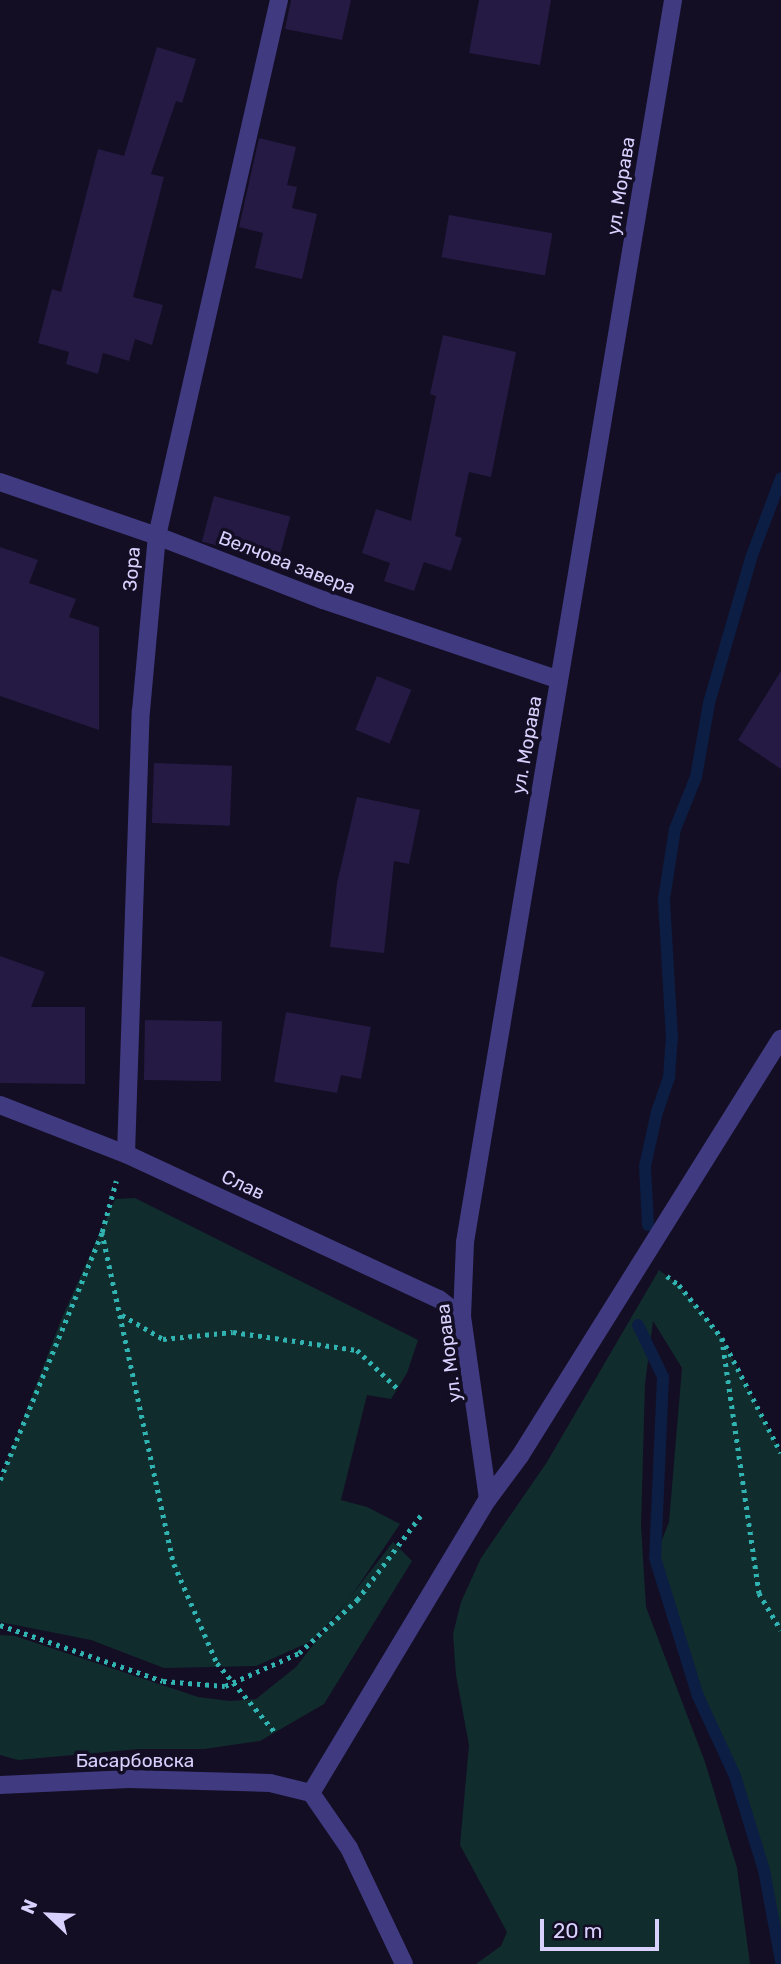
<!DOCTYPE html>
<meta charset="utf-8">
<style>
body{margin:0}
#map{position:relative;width:781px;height:1964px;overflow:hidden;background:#130e23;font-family:Rubik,sans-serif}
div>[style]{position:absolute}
.green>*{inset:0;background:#112c2d}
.stream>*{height:12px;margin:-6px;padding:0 6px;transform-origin:6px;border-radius:6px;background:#0c1e44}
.building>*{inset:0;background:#251a43;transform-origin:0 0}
.path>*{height:4.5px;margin-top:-2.25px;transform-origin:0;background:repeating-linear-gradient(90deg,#30b3b1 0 3.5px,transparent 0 8.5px)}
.minor>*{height:18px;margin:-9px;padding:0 9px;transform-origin:9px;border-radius:9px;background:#403a81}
span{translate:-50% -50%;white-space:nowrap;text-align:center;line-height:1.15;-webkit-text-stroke:7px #130e23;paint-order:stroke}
.street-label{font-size:19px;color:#d8d1fe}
.north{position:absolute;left:14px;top:1880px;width:70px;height:70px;-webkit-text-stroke:5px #130e23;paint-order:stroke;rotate:293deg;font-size:19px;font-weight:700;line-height:28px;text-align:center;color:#d8d1fe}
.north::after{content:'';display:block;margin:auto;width:24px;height:32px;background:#d8d1fe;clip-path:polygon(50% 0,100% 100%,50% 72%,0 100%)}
.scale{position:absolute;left:540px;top:1919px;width:119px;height:32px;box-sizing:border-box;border:4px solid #d8d1fe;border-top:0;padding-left:9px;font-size:21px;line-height:24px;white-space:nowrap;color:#d8d1fe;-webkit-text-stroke:5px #130e23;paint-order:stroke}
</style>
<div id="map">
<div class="green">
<i style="clip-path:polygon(135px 1198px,418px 1340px,407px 1373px,391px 1399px,367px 1395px,341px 1500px,367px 1507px,400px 1524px,350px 1598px,314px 1640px,256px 1666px,164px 1668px,91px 1640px,0 1622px,0 1480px,61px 1320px,115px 1199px)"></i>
<i style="clip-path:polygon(659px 1270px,679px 1285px,722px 1338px,781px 1453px,781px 1961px,764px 1870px,735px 1776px,698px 1696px,655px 1558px,669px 1522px,682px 1368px,653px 1321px,645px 1384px,641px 1526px,646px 1607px,705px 1762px,737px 1868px,750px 1964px,476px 1964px,501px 1946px,507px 1932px,460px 1845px,469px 1745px,456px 1675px,453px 1634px,461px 1602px,481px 1558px,547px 1462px)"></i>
<i style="clip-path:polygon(393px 1542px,412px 1561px,324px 1704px,260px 1741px,204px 1749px,139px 1749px,18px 1760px,0 1755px,0 1635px,15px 1636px,198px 1697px,230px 1701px,256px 1699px,296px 1667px)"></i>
</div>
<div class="stream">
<i style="left:648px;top:1225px;width:59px;rotate:-92.9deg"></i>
<i style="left:645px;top:1166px;width:55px;rotate:-77.5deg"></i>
<i style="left:657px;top:1112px;width:36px;rotate:-71deg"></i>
<i style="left:669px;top:1078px;width:39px;rotate:-86deg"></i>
<i style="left:672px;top:1039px;width:140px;rotate:-93.3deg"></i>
<i style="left:664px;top:899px;width:71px;rotate:-81.1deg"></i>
<i style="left:675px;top:829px;width:56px;rotate:-68deg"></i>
<i style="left:696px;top:777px;width:75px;rotate:-80deg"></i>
<i style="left:709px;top:703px;width:151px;rotate:-73.8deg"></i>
<i style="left:751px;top:558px;width:85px;rotate:-69.4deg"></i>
<i style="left:638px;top:1325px;width:58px;rotate:64.3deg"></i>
<i style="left:663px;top:1377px;width:181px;rotate:92.5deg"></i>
<i style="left:655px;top:1558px;width:145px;rotate:72.7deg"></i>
<i style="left:698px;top:1696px;width:88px;rotate:65.2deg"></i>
<i style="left:735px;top:1776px;width:98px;rotate:72.9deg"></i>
<i style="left:764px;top:1870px;width:93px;rotate:79.4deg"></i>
</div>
<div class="building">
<i style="clip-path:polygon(291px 0,351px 0,342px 40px,285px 29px)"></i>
<i style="clip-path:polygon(479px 0,551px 0,540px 65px,469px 53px)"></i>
<i style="clip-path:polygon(157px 47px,196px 59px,182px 103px,176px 101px,151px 174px,164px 177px,133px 297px,163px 305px,152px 345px,135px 339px,129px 361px,103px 353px,98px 374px,66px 364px,69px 352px,38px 343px,52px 289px,61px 292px,98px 149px,124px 156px)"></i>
<i style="clip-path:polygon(259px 138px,296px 147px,287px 185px,297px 187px,292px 208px,317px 214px,302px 279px,255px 268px,263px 233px,239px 227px)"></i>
<i style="left:449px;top:215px;width:105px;height:43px;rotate:10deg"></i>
<i style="clip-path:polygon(443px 335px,516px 352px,491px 477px,469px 472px,455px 536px,462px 538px,451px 571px,424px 562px,414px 591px,384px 581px,390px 563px,362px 553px,376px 509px,411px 521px,436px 396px,430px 394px)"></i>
<i style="left:214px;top:496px;width:79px;height:47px;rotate:15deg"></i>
<i style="clip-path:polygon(0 547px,38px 560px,29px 583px,76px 599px,69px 617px,99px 627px,99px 730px,0 696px)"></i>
<i style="clip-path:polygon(781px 671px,781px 769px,738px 740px)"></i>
<i style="left:377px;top:676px;width:37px;height:58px;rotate:22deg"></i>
<i style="left:154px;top:763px;width:78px;height:60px;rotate:2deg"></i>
<i style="clip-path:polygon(357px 797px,420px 810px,409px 864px,394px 861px,384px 953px,330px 947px,337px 883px)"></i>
<i style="clip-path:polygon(0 956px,45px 972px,31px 1007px,85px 1007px,85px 1084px,0 1083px)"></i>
<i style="clip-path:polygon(286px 1012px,371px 1027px,361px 1079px,341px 1075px,337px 1093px,274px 1082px)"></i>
<i style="left:145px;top:1020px;width:77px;height:60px;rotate:1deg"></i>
</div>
<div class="path">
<i style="left:102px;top:1232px;width:340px;rotate:77.8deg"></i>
<i style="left:174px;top:1564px;width:108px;rotate:66.5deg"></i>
<i style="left:217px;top:1663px;width:90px;rotate:50deg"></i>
<i style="left:667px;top:1276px;width:15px;rotate:37deg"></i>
<i style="left:679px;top:1285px;width:68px;rotate:50.9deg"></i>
<i style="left:722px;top:1338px;width:129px;rotate:62.8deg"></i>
<i style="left:122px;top:1315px;width:48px;rotate:30.3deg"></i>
<i style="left:163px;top:1339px;width:70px;rotate:-5.7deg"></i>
<i style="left:233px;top:1332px;width:125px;rotate:8.3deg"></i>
<i style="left:357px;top:1350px;width:55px;rotate:43.5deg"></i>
<i style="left:722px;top:1338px;width:258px;rotate:81.7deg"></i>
<i style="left:759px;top:1593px;width:43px;rotate:59.3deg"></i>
<i style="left:0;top:1480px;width:268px;rotate:-67.6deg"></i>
<i style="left:102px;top:1232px;width:53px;rotate:-74.6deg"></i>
<i style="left:0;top:1625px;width:172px;rotate:19deg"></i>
<i style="left:163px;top:1681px;width:62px;rotate:4.6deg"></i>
<i style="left:225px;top:1686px;width:81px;rotate:-24deg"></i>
<i style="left:299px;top:1653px;width:79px;rotate:-42.4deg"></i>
<i style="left:357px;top:1600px;width:106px;rotate:-53deg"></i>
</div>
<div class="minor">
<i style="left:0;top:482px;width:166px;rotate:19deg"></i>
<i style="left:157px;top:536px;width:178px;rotate:21.1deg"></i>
<i style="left:323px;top:600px;width:249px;rotate:18.7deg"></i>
<i style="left:0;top:1105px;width:135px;rotate:21.3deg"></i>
<i style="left:126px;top:1154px;width:345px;rotate:24.9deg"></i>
<i style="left:439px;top:1299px;width:29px;rotate:38deg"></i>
<i style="left:126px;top:1154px;width:443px;rotate:-88.1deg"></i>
<i style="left:141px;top:711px;width:176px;rotate:-84.8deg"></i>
<i style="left:157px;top:536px;width:550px;rotate:-77.18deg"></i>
<i style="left:488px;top:1499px;width:184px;rotate:-98.1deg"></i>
<i style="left:462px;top:1317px;width:75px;rotate:-87.7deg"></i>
<i style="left:465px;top:1242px;width:1259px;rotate:-80.49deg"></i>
<i style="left:0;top:1785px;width:129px;rotate:-2.7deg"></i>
<i style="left:129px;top:1779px;width:141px;rotate:1.6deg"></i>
<i style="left:270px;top:1783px;width:42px;rotate:13.7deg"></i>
<i style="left:311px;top:1793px;width:67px;rotate:55.4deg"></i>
<i style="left:349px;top:1848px;width:128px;rotate:64.6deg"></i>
<i style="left:311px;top:1793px;width:343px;rotate:-59deg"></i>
<i style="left:488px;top:1499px;width:54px;rotate:-53.3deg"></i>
<i style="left:520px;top:1456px;width:492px;rotate:-58deg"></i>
</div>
<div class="street-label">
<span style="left:621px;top:186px;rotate:-81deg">ул. Морава</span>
<span style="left:287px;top:563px;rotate:21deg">Велчова завера</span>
<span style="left:132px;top:569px;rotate:-85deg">Зора</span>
<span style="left:527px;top:745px;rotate:-80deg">ул. Морава</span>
<span style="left:243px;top:1185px;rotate:25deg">Слав</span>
<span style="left:449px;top:1353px;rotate:-97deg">ул. Морава</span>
<span style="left:135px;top:1761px">Басарбовска</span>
</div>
<div class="north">N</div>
<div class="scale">20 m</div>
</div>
